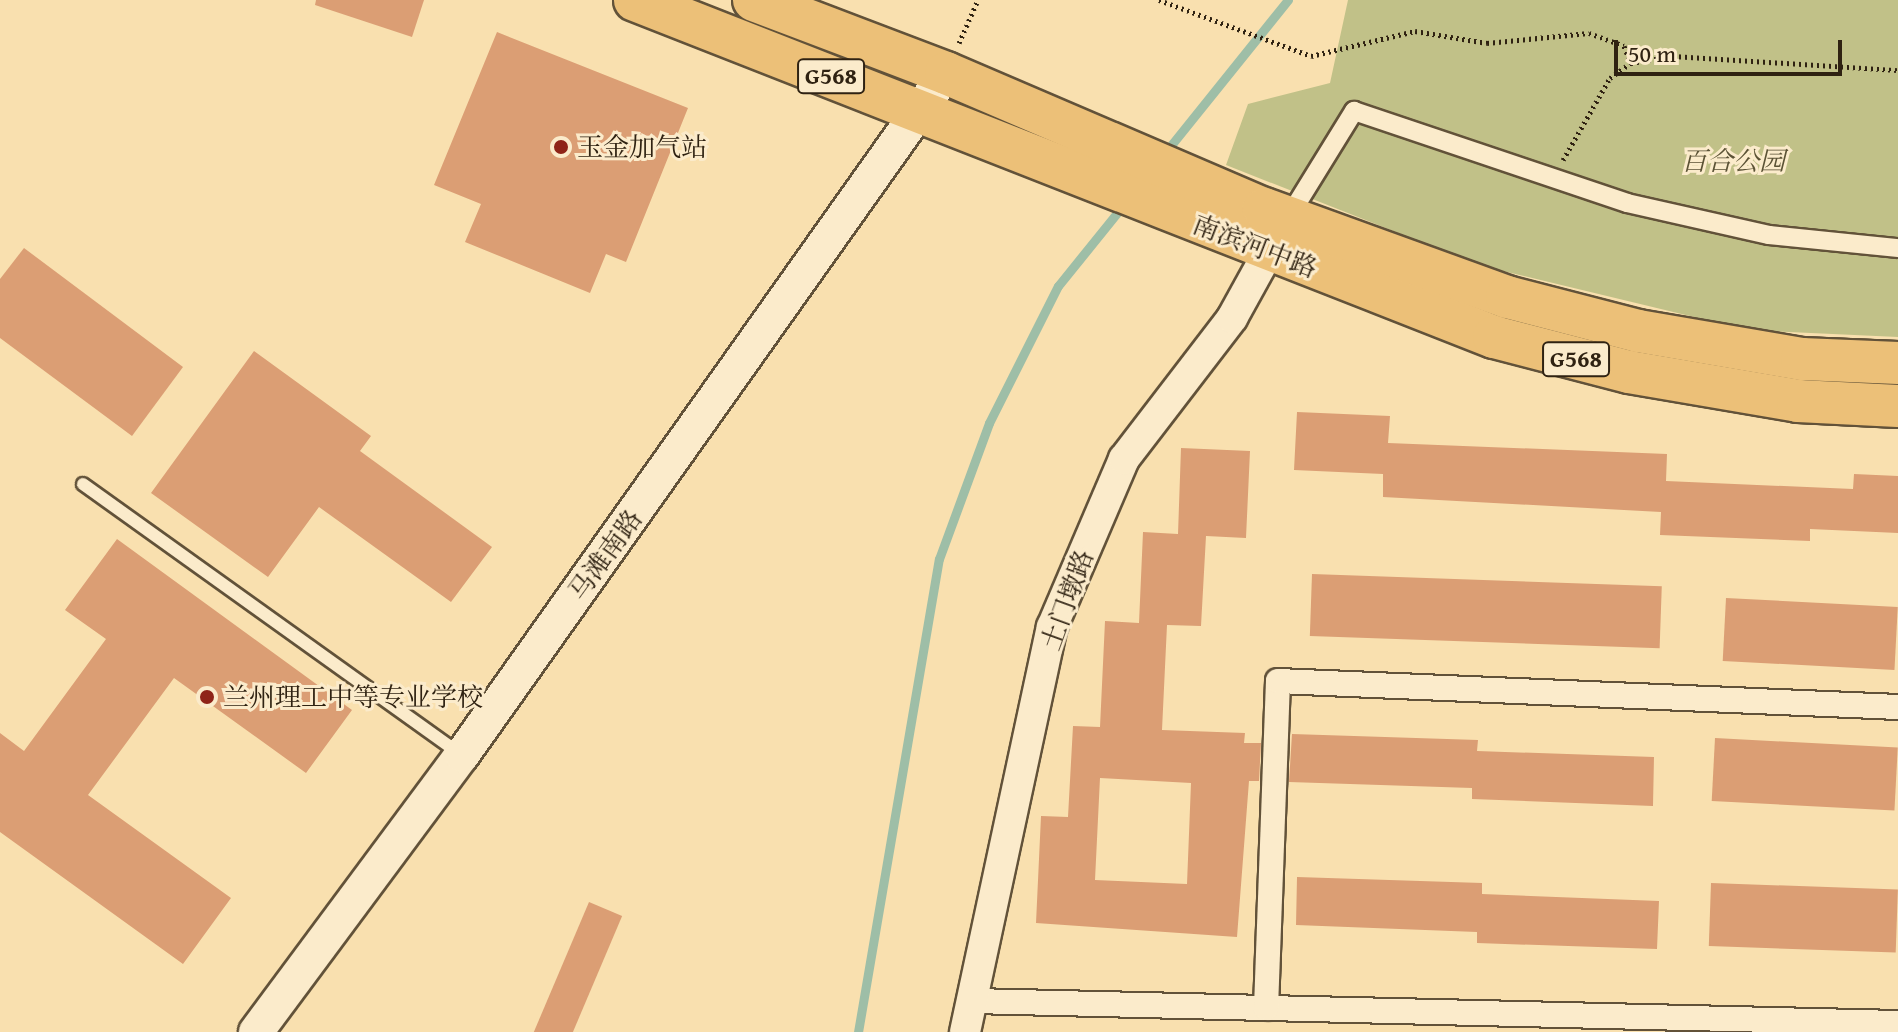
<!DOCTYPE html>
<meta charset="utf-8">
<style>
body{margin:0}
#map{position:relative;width:1898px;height:1032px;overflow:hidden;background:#f9e0af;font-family:"Gentium Book Plus","Noto Serif SC",serif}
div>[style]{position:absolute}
.green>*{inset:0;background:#c1c188}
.stream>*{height:9px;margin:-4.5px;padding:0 4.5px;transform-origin:4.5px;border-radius:4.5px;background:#9ebea7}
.building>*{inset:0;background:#db9e74;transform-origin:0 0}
.path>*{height:5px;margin-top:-2.5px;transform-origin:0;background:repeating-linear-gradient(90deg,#2f2212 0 2px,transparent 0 6px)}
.roads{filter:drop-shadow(2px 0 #625239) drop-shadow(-2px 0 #625239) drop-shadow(0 2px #625239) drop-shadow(0 -2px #625239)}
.service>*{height:12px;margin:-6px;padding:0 6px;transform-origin:6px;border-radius:6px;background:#fbebcb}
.pedestrian>*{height:18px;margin:-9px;padding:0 9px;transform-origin:9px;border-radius:9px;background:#fbebcb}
.minor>*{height:24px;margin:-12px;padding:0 12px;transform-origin:12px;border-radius:12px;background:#fbebcb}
.tertiary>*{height:30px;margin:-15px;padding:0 15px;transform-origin:15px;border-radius:15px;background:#fbebcb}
.secondary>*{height:34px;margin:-17px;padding:0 17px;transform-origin:17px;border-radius:17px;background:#fbebcb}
.trunk>*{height:42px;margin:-21px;padding:0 21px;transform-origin:21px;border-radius:21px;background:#ecc078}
.dots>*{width:22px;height:22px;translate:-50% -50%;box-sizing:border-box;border:4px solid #fbebcb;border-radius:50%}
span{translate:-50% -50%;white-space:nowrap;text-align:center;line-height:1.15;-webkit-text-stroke:6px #fbebcb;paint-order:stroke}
.shield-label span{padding:2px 6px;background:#fbebcb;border:2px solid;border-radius:6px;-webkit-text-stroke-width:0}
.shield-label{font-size:24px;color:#2f2212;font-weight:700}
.poi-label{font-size:26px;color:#2f2212}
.left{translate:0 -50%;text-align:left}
.park-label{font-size:26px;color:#5b5235;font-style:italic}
.street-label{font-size:26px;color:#2f2212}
.scale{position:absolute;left:1614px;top:40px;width:228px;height:36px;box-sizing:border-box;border:4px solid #2f2212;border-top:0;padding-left:10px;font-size:24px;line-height:28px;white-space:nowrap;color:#2f2212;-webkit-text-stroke:6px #fbebcb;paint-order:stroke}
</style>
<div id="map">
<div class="green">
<i style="clip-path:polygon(1348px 0,1898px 0,1898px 337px,1748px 330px,1482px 266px,1226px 165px,1248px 104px,1330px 83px)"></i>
</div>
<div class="stream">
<i style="left:1164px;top:154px;width:198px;rotate:-51.2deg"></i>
<i style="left:858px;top:1032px;width:480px;rotate:-80.3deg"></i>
<i style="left:939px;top:559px;width:145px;rotate:-69.8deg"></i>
<i style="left:989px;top:423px;width:153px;rotate:-63.3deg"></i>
<i style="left:1058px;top:286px;width:107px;rotate:-51.1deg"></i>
</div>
<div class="building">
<i style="clip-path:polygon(316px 0,424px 0,412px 37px,315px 5px)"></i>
<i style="clip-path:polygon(497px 32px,688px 108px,626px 262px,606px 254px,590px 293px,465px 242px,481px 204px,434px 185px)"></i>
<i style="clip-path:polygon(24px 248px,183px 367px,132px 436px,0 338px,0 279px)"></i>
<i style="clip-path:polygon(254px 351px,371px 436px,360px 451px,492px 547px,451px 602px,319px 507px,268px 577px,151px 493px)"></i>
<i style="clip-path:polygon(1297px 412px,1390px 416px,1388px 443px,1667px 454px,1666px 481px,1853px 489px,1854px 474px,1898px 476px,1898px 533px,1810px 529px,1810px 541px,1660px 535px,1661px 512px,1383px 497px,1383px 474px,1294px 470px)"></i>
<i style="clip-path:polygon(evenodd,1181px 448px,1250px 451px,1246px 538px,1206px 536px,1201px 626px,1167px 625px,1162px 730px,1245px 733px,1244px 743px,1261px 743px,1259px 781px,1249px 781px,1237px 937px,1036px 923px,1041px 816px,1068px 817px,1073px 726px,1100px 727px,1105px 621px,1139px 623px,1143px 532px,1178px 534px,1181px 448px,1100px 778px,1191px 783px,1187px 884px,1095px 880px,1100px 778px)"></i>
<i style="clip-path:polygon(117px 539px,352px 710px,306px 773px,174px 678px,88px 795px,231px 898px,183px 964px,0 832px,0 733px,24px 751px,106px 639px,65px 610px)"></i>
<i style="left:1312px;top:574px;width:350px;height:62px;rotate:2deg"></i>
<i style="left:1726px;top:598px;width:172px;height:63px;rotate:3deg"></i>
<i style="clip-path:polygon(1292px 734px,1478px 740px,1477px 751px,1654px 757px,1653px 806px,1472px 799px,1472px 788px,1289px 782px)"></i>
<i style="left:1715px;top:738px;width:183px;height:63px;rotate:3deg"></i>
<i style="clip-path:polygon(1297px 877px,1482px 883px,1482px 894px,1659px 901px,1657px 949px,1477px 943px,1477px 932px,1296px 925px)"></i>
<i style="left:1711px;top:883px;width:187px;height:63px;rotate:2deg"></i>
<i style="left:589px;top:902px;width:36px;height:142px;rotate:23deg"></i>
</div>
<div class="path">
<i style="left:1159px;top:0;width:162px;rotate:20.2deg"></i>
<i style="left:1311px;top:56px;width:107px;rotate:-13.5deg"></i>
<i style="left:1415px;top:31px;width:73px;rotate:9.5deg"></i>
<i style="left:1487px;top:43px;width:102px;rotate:-5.6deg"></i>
<i style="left:1589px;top:33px;width:37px;rotate:20deg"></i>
<i style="left:1624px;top:46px;width:18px;rotate:68deg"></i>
<i style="left:959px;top:43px;width:47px;rotate:-66.2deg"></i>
<i style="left:1563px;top:160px;width:95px;rotate:-60.2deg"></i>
<i style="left:1610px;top:78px;width:26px;rotate:-36deg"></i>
<i style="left:1631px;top:63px;width:43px;rotate:-9.5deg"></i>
<i style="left:1673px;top:56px;width:225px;rotate:3.6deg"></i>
</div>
<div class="roads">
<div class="service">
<i style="left:83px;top:484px;width:462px;rotate:35.6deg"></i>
</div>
<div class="pedestrian">
<i style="left:1288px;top:218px;width:126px;rotate:-58.3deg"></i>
<i style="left:1354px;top:111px;width:288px;rotate:18.6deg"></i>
<i style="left:1627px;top:203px;width:146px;rotate:12.7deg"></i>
<i style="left:1769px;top:235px;width:130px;rotate:5.8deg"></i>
</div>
<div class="minor">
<i style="left:972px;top:1001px;width:926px;rotate:1.36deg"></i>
<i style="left:1266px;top:1008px;width:327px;rotate:-87.9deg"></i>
<i style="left:1278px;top:681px;width:621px;rotate:2.4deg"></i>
</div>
<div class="tertiary">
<i style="left:965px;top:1032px;width:414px;rotate:-77.9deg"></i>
<i style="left:1052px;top:627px;width:183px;rotate:-66.8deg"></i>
<i style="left:1124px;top:459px;width:178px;rotate:-52.5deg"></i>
<i style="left:1232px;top:318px;width:99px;rotate:-61.1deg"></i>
</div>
<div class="secondary">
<i style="left:256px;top:1032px;width:345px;rotate:-53.4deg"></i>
<i style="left:462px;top:755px;width:836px;rotate:-54.64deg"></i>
</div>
<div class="trunk">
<i style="left:635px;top:0;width:923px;rotate:21.42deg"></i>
<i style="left:1494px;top:337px;width:139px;rotate:14.5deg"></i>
<i style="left:1629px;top:372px;width:171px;rotate:9.7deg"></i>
<i style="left:1798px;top:401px;width:100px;rotate:2.9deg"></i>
<i style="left:754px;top:0;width:205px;rotate:20.8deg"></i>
<i style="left:946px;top:73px;width:346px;rotate:23.2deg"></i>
<i style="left:1264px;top:209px;width:258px;rotate:19.9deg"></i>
<i style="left:1507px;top:297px;width:135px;rotate:14.5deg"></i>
<i style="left:1638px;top:331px;width:166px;rotate:9.7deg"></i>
<i style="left:1802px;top:359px;width:96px;rotate:2.4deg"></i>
</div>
</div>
<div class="dots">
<i style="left:561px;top:147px;background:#8f2418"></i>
<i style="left:207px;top:697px;background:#8f2418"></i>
</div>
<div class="shield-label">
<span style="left:831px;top:76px">G568</span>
<span style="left:1576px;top:359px">G568</span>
</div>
<div class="poi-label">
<span class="left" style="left:577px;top:147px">玉金加气站</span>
<span class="left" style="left:223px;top:697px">兰州理工中等专业学校</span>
</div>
<div class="park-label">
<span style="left:1733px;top:161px">百合公园</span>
</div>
<div class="street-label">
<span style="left:1255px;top:246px;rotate:21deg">南滨河中路</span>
<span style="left:605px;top:555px;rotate:-54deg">马滩南路</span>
<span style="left:1067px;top:600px;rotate:-70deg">土门墩路</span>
</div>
<div class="scale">50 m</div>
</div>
